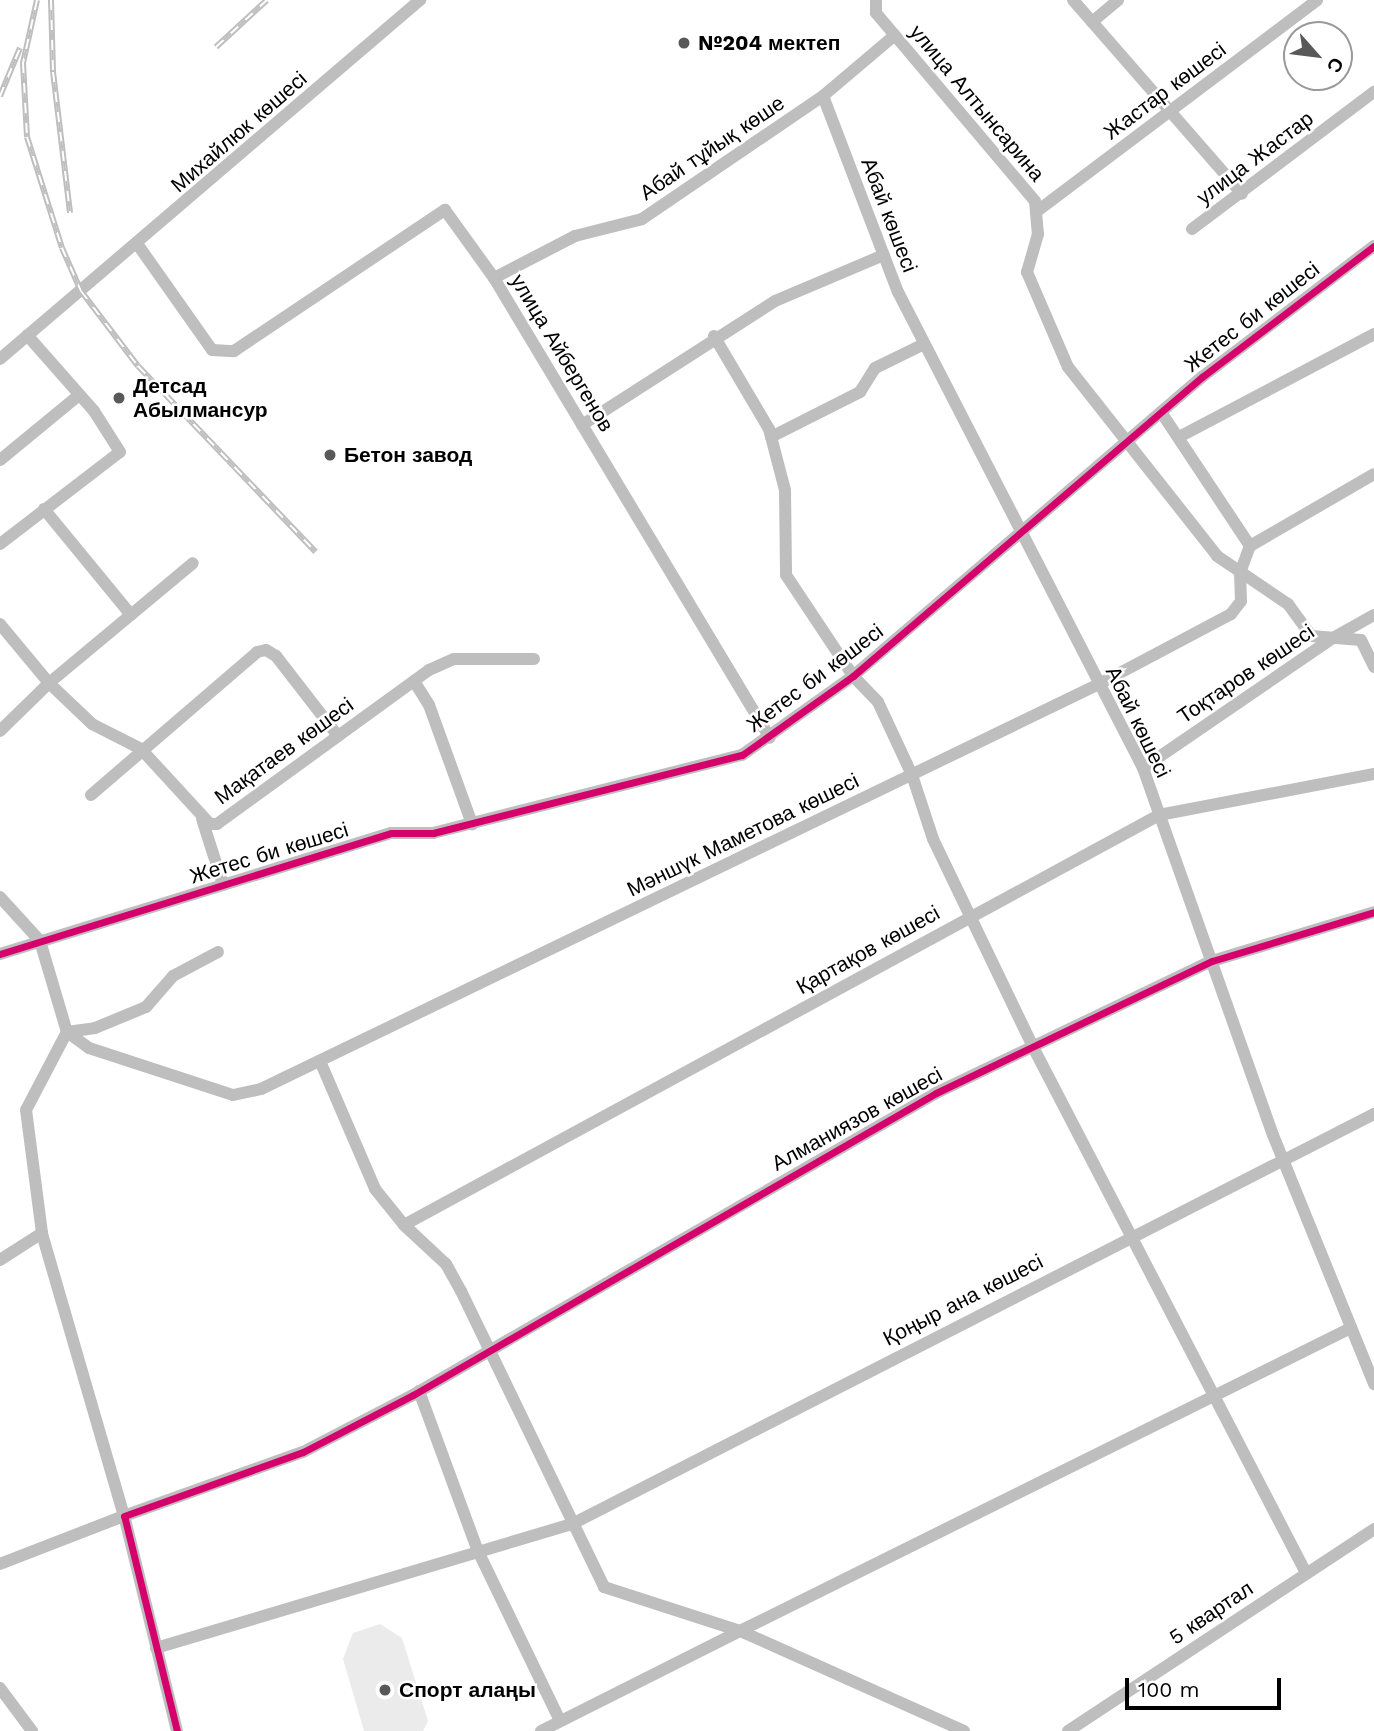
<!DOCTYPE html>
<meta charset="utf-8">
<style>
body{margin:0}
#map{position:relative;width:1374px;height:1731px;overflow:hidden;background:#fff;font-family:"Work Sans",sans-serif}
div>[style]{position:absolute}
.green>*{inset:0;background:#ebebeb}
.minor>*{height:12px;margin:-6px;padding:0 6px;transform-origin:6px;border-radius:6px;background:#bebebe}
.rail>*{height:6px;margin-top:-3px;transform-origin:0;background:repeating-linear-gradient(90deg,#fff 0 10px,#bebebe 0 20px);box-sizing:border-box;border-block:2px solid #bebebe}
.cycleway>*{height:7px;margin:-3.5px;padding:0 3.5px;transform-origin:3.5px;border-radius:3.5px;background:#d6006c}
.dots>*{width:19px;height:19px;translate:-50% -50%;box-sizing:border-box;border:4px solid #fff;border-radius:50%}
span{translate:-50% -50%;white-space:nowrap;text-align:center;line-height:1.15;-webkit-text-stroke:5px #fff;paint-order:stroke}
.poi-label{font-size:21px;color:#000;font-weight:700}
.left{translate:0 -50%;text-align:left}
.street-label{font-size:21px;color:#000}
.north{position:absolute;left:1283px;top:21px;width:70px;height:70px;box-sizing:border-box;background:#fff;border:2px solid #999;border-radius:50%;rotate:118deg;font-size:19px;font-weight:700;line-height:28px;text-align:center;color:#000}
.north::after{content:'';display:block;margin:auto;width:24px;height:32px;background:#595959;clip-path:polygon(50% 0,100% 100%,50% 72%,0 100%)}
.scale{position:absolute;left:1125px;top:1678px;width:156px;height:32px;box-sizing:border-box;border:4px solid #000;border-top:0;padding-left:9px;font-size:21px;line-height:24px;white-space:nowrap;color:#000;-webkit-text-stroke:5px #fff;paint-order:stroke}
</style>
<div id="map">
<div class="green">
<i style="clip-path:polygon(380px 1624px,402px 1638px,428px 1721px,423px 1731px,364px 1731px,343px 1659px,353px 1633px)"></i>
</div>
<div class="minor">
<i style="left:876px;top:0;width:13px;rotate:90deg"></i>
<i style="left:876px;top:13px;width:246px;rotate:49.8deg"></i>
<i style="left:1035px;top:201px;width:33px;rotate:85deg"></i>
<i style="left:1038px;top:234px;width:40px;rotate:106deg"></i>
<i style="left:1027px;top:272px;width:103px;rotate:66.7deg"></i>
<i style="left:1068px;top:367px;width:241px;rotate:51.7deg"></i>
<i style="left:1217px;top:556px;width:86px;rotate:34.1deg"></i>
<i style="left:1288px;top:604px;width:39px;rotate:54deg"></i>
<i style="left:1311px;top:636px;width:50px;rotate:4.6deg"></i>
<i style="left:1361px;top:640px;width:30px;rotate:64deg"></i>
<i style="left:1073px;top:0;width:257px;rotate:48.9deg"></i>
<i style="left:1092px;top:22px;width:34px;rotate:-40deg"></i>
<i style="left:823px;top:96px;width:210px;rotate:69.1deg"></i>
<i style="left:898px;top:292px;width:535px;rotate:62.76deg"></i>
<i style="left:1143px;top:768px;width:389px;rotate:70.5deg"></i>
<i style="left:1273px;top:1135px;width:269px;rotate:67.9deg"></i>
<i style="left:1036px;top:212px;width:352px;rotate:-37deg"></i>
<i style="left:1192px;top:229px;width:228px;rotate:-37deg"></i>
<i style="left:138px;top:245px;width:128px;rotate:54.8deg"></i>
<i style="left:212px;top:350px;width:22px;rotate:3deg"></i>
<i style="left:234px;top:351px;width:254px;rotate:-33.8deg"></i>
<i style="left:445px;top:210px;width:84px;rotate:54.2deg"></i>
<i style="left:494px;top:278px;width:536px;rotate:59.04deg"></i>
<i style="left:494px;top:278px;width:91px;rotate:-27.4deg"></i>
<i style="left:575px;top:236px;width:69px;rotate:-14.2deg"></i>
<i style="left:642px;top:219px;width:219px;rotate:-34.2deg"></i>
<i style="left:823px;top:96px;width:94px;rotate:-40.3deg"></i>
<i style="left:714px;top:336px;width:108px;rotate:59.4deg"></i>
<i style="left:769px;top:429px;width:63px;rotate:75.3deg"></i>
<i style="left:785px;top:490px;width:85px;rotate:89.3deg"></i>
<i style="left:786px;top:575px;width:121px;rotate:56.4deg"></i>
<i style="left:853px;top:676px;width:36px;rotate:46deg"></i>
<i style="left:878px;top:702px;width:81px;rotate:65deg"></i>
<i style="left:912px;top:775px;width:67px;rotate:71.8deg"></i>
<i style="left:933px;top:839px;width:231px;rotate:64.3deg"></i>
<i style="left:1033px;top:1047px;width:593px;rotate:62.57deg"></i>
<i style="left:0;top:359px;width:553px;rotate:-40.52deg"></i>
<i style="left:1161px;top:412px;width:161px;rotate:56.4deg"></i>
<i style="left:582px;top:425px;width:229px;rotate:-32.7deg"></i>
<i style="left:775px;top:301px;width:118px;rotate:-22.9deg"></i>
<i style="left:771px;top:437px;width:100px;rotate:-26.8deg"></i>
<i style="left:860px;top:392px;width:28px;rotate:-58deg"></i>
<i style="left:875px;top:368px;width:55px;rotate:-26.1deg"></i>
<i style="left:1179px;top:437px;width:221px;rotate:-27.8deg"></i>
<i style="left:0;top:460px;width:101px;rotate:-39.4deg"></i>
<i style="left:44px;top:509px;width:137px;rotate:50.6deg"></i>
<i style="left:0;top:544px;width:151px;rotate:-37.5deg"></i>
<i style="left:120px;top:452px;width:49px;rotate:-122.4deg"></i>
<i style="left:94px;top:411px;width:101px;rotate:-131.4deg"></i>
<i style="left:0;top:624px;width:77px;rotate:50.3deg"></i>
<i style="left:49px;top:683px;width:59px;rotate:43.6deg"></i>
<i style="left:92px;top:724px;width:55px;rotate:27deg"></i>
<i style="left:141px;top:749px;width:102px;rotate:47.4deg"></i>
<i style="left:210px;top:824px;width:7px"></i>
<i style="left:217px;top:824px;width:262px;rotate:-36deg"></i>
<i style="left:429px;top:670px;width:27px;rotate:-24deg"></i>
<i style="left:454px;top:659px;width:80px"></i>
<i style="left:414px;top:681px;width:28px;rotate:58deg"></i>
<i style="left:429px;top:705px;width:127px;rotate:70.1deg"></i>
<i style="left:0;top:731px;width:69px;rotate:-44.4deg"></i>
<i style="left:49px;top:683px;width:187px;rotate:-39.8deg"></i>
<i style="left:1143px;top:768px;width:230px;rotate:-34.4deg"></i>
<i style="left:1333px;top:638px;width:47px;rotate:-29.3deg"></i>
<i style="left:91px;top:795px;width:219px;rotate:-40.7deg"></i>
<i style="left:257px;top:652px;width:9px;rotate:-13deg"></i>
<i style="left:266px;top:650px;width:12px;rotate:31deg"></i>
<i style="left:276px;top:656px;width:101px;rotate:52.2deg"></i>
<i style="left:202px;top:819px;width:69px;rotate:72.3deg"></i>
<i style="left:0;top:897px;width:59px;rotate:47.7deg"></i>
<i style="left:40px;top:941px;width:95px;rotate:73.5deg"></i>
<i style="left:0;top:954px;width:409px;rotate:-17.2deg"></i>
<i style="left:391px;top:833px;width:42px"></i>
<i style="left:433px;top:833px;width:319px;rotate:-14.2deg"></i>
<i style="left:742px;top:755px;width:136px;rotate:-35.4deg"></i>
<i style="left:853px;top:676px;width:460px;rotate:-40.6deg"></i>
<i style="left:1202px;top:377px;width:216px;rotate:-37.3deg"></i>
<i style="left:67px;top:1032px;width:27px;rotate:36deg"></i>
<i style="left:89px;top:1048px;width:151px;rotate:18.1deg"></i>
<i style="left:233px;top:1095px;width:29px;rotate:-12deg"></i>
<i style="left:261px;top:1089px;width:931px;rotate:-25.79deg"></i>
<i style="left:1099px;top:684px;width:149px;rotate:-27.9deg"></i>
<i style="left:1231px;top:614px;width:16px;rotate:-52deg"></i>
<i style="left:1241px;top:601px;width:28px;rotate:-92deg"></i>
<i style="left:1240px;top:573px;width:29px;rotate:-70deg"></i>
<i style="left:1250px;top:546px;width:143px;rotate:-30.1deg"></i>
<i style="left:67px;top:1032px;width:28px;rotate:-8deg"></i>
<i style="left:95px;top:1028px;width:55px;rotate:-22.4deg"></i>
<i style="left:146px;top:1007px;width:41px;rotate:-48.9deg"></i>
<i style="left:173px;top:976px;width:51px;rotate:-28.1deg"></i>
<i style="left:320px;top:1061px;width:139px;rotate:66.7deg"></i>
<i style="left:375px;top:1189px;width:46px;rotate:51.1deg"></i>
<i style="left:404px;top:1225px;width:57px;rotate:42.9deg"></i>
<i style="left:446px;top:1264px;width:31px;rotate:61deg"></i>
<i style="left:461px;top:1291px;width:329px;rotate:64.2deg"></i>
<i style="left:604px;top:1587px;width:143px;rotate:17.9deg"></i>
<i style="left:404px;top:1225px;width:859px;rotate:-28.5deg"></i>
<i style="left:1159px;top:815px;width:219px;rotate:-10.8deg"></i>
<i style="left:0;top:1260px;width:50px;rotate:-32.7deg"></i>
<i style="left:42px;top:1233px;width:124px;rotate:-97.4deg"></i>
<i style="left:26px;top:1110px;width:88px;rotate:-62.3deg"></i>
<i style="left:419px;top:1391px;width:168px;rotate:69.8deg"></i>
<i style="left:477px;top:1549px;width:189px;rotate:64.2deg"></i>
<i style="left:0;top:1564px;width:133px;rotate:-21.2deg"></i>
<i style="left:124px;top:1516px;width:295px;rotate:-106.2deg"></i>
<i style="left:156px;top:1648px;width:434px;rotate:-16.6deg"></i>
<i style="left:572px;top:1524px;width:901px;rotate:-27.08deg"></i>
<i style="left:0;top:1688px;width:54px;rotate:53.3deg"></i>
<i style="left:177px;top:1731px;width:221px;rotate:-103.8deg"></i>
<i style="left:124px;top:1516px;width:190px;rotate:-19.7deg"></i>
<i style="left:303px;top:1452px;width:124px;rotate:-27.4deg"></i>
<i style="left:413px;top:1395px;width:604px;rotate:-30deg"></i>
<i style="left:936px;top:1093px;width:306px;rotate:-25.6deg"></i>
<i style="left:1212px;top:961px;width:169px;rotate:-16.8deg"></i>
<i style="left:541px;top:1731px;width:223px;rotate:-26.7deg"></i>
<i style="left:964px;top:1731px;width:245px;rotate:-155.9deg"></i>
<i style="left:740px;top:1631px;width:682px;rotate:-26.38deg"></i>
<i style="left:1068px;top:1731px;width:367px;rotate:-33.4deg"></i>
</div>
<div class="rail">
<i style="left:37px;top:0;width:65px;rotate:102.5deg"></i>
<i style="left:23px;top:63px;width:74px;rotate:86.9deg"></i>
<i style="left:27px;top:137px;width:116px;rotate:72.5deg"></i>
<i style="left:62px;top:248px;width:47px;rotate:66.2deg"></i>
<i style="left:81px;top:291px;width:94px;rotate:52.8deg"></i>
<i style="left:138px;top:366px;width:257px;rotate:46.3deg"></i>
<i style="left:51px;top:0;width:72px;rotate:88.4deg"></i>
<i style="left:53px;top:72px;width:142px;rotate:83.1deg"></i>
<i style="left:216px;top:47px;width:69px;rotate:-42.7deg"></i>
<i style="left:0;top:96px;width:52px;rotate:-67.4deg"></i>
</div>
<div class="cycleway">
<i style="left:0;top:954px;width:409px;rotate:-17.2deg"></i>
<i style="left:391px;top:833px;width:42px"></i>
<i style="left:433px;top:833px;width:319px;rotate:-14.2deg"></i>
<i style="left:742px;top:755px;width:136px;rotate:-35.4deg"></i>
<i style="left:853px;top:676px;width:460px;rotate:-40.6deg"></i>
<i style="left:1202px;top:377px;width:216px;rotate:-37.3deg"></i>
<i style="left:177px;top:1731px;width:221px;rotate:-103.8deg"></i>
<i style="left:124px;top:1516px;width:190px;rotate:-19.7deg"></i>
<i style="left:303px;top:1452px;width:124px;rotate:-27.4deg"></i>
<i style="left:413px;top:1395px;width:604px;rotate:-30deg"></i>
<i style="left:936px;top:1093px;width:306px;rotate:-25.6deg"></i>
<i style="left:1212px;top:961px;width:169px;rotate:-16.8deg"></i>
</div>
<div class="dots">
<i style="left:684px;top:43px;background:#595959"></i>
<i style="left:119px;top:398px;background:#595959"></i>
<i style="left:330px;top:455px;background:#595959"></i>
<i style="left:385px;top:1690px;background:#595959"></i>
</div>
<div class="poi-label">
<span class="left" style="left:698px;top:43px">№204 мектеп</span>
<span class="left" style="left:133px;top:398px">Детсад<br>Абылмансур</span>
<span class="left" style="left:344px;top:455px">Бетон завод</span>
<span class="left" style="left:399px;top:1690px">Спорт алаңы</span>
</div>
<div class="street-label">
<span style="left:1165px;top:91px;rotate:-37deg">Жастар көшесі</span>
<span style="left:977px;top:103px;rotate:50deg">улица Алтынсарина</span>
<span style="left:239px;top:132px;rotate:-41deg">Михайлюк көшесі</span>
<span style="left:712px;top:148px;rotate:-34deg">Абай тұйық көше</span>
<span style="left:1255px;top:158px;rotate:-37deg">улица Жастар</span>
<span style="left:889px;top:215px;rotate:69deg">Абай көшесі</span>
<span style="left:1252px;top:317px;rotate:-38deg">Жетес би көшесі</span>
<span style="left:562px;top:353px;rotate:59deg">улица Айбергенов</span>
<span style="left:1246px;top:674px;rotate:-34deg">Тоқтаров көшесі</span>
<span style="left:815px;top:678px;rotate:-37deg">Жетес би көшесі</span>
<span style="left:1138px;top:722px;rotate:64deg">Абай көшесі</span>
<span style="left:284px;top:751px;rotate:-36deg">Мақатаев көшесі</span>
<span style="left:743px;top:835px;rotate:-26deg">Мәншүк Маметова көшесі</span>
<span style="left:269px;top:853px;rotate:-17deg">Жетес би көшесі</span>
<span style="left:868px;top:950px;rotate:-29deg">Қартақов көшесі</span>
<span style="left:857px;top:1119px;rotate:-29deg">Алманиязов көшесі</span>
<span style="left:963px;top:1300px;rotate:-27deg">Қоңыр ана көшесі</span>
<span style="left:1211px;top:1613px;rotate:-34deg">5 квартал</span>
</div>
<div class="north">С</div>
<div class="scale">100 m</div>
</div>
